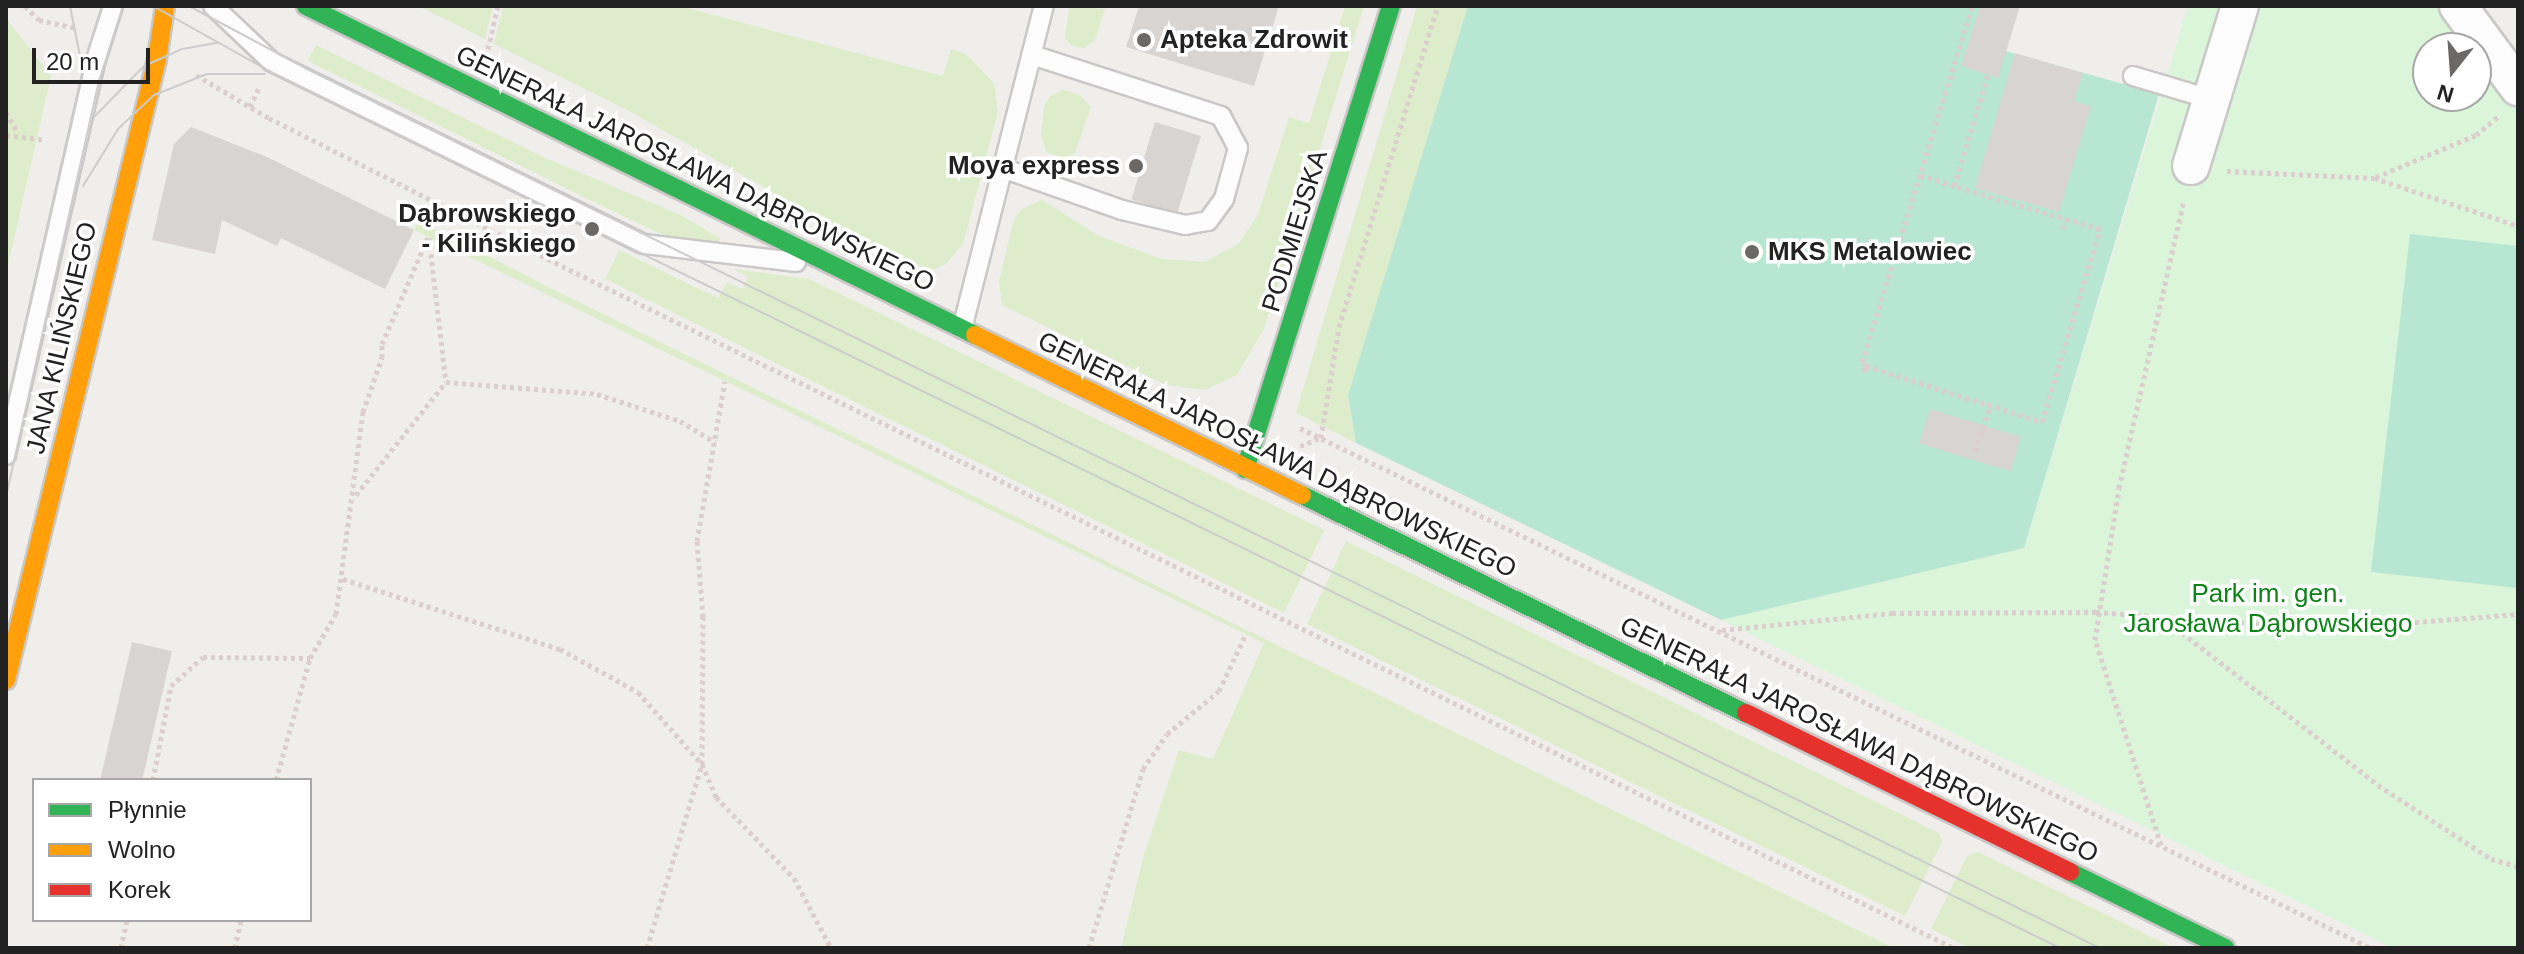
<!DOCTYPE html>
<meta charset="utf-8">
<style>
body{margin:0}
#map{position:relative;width:2524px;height:954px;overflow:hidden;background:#f0eeeb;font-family:Arial,sans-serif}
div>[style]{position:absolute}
.grass>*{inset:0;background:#ddeccb}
.park>*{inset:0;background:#daf5da}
.pitch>*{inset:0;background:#b7e6d2}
.building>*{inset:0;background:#d7d4d2;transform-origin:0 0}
.path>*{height:5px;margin-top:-2.5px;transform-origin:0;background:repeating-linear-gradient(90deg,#dccecd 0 4px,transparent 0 8px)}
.roads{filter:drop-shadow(2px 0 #c9c8c7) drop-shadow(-2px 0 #c9c8c7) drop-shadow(0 2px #c9c8c7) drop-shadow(0 -2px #c9c8c7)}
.lane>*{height:18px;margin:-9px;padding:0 9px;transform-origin:9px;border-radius:9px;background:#fdfcfc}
.street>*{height:36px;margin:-18px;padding:0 18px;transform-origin:18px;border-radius:18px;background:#fdfcfc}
.fast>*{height:18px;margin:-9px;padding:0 9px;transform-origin:9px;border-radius:9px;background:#30b455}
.slow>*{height:18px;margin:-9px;padding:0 9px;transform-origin:9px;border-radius:9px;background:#ff9f0a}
.jam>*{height:18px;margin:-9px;padding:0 9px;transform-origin:9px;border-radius:9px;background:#e5322d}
.tram>*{height:2px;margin:-1px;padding:0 1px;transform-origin:1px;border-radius:1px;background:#ccc}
.dots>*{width:22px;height:22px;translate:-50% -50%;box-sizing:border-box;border:4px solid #fff;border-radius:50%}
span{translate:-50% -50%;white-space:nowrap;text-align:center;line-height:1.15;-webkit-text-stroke:7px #fff;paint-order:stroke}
.poi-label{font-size:26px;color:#222;font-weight:700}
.left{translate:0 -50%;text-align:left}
.right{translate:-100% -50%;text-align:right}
.street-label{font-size:26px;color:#222}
.park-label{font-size:26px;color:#0c8416}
.frame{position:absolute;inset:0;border:8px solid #222;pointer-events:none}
.legend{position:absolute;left:32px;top:778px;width:280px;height:144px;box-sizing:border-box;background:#fff;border:2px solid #a7a7a7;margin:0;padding:10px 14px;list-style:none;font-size:24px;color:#222}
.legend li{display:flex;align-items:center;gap:16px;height:40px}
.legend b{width:40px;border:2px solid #a7a7a7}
.north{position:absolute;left:2412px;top:32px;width:80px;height:80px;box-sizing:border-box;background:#fff;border:2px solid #a7a7a7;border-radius:50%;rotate:197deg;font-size:22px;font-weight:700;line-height:32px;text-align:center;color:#222}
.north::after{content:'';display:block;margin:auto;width:28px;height:36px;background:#6a6968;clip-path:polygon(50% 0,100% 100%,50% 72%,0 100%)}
.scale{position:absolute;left:32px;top:48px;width:118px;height:36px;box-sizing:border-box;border:4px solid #222;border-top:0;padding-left:10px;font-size:24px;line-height:28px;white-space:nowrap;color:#222;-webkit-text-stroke:6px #fff;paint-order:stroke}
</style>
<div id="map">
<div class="grass">
<i style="clip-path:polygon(418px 6px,493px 6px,485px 39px)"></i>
<i style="clip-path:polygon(503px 6px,679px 6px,943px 76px,951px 49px,966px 54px,994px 83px,998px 112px,963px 244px,946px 264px,930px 271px,797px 206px,631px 112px,494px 44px)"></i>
<i style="clip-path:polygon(1069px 6px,1105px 9px,1095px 40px,1084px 48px,1072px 46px,1065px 38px)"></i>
<i style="clip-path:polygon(1345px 6px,1364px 6px,1264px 329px,1237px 375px,1205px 390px,1166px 385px,1002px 305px,999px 281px,1014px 219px,1022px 209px,1042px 200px,1099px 236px,1162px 259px,1205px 262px,1239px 243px,1258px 215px,1289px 117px,1309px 123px)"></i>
<i style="clip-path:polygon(1417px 6px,1468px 6px,1348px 395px,1356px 443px,1296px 413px)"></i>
<i style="clip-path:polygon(6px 18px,51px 76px,6px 274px)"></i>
<i style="clip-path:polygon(316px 45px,543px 157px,681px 215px,721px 239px,715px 244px,670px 238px,633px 221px,308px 61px)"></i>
<i style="clip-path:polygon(1063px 90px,1080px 95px,1091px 107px,1075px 153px,1063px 158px,1046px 152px,1041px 135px,1044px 107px,1050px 96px)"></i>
<i style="clip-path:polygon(419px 220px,550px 288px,1892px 947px,1121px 948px,1143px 858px,1179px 750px,1213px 759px,1264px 643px,414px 230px)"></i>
<i style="clip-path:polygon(619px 250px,718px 298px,727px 282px,742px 289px,748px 277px,733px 269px,809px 279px,1324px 530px,1284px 613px,605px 279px)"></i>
<i style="clip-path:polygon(1346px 541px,1939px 833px,1942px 842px,1905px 916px,1307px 624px)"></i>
<i style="clip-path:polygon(1978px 852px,2174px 948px,1970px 948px,1931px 929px,1967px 856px)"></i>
</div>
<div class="park">
<i style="clip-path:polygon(2188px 6px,2439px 6px,2471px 48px,2428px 48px,2428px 96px,2476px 96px,2476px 55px,2518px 110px,2518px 948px,2393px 948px,1721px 620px,2024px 548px)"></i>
</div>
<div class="pitch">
<i style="clip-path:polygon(1468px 6px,1980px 6px,1970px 41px,2159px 94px,2024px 548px,1721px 620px,1356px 443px,1348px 395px)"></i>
<i style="clip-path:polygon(2410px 234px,2518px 246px,2518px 588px,2371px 572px)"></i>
</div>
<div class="building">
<i style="clip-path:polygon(1139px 6px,1279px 6px,1254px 86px,1126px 47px)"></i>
<i style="clip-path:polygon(1980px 6px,2020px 6px,1998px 78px,1961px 66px)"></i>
<i style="clip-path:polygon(2015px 53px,2083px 73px,2074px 101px,2091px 106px,2059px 212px,1975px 188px)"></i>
<i style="left:1155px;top:122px;width:48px;height:81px;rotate:17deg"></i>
<i style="clip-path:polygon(191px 127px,267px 157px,414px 230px,385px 289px,281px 238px,277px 246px,222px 220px,215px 254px,152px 240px,174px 144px)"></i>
<i style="left:1930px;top:409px;width:95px;height:36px;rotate:17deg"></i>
<i style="left:132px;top:642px;width:41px;height:141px;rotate:13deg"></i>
</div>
<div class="path">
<i style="left:25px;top:6px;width:20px;rotate:45deg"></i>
<i style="left:39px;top:20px;width:39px;rotate:12deg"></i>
<i style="left:488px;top:49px;width:44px;rotate:-76.9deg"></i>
<i style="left:196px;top:75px;width:85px;rotate:30.5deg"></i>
<i style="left:269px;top:118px;width:328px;rotate:26.8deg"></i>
<i style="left:562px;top:266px;width:1550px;rotate:26.1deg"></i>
<i style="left:250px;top:107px;width:23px;rotate:-65deg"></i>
<i style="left:6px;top:112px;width:24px;rotate:60deg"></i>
<i style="left:6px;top:135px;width:39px;rotate:7deg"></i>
<i style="left:2227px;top:171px;width:147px;rotate:2.7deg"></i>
<i style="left:2374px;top:178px;width:152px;rotate:18.4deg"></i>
<i style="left:1920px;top:175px;width:36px;rotate:18deg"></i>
<i style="left:2376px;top:177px;width:108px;rotate:-22.8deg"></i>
<i style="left:2476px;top:135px;width:30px;rotate:-40deg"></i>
<i style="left:2063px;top:229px;width:9px;rotate:-77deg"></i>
<i style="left:429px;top:238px;width:145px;rotate:83.3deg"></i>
<i style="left:1866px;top:366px;width:6px;rotate:-135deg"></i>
<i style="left:1862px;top:362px;width:373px;rotate:-72.8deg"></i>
<i style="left:1864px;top:372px;width:6px;rotate:-72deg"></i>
<i style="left:1866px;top:366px;width:185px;rotate:17.7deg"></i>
<i style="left:2042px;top:422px;width:202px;rotate:-73.3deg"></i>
<i style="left:2100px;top:229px;width:152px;rotate:-163.6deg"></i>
<i style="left:1954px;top:186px;width:116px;rotate:-73deg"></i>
<i style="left:1300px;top:428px;width:1191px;rotate:25.9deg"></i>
<i style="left:1321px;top:438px;width:112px;rotate:-80.8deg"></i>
<i style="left:1339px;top:327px;width:336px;rotate:-72.9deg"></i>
<i style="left:1300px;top:446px;width:22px;rotate:-22deg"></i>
<i style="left:1975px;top:451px;width:47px;rotate:-71.6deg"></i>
<i style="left:1990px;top:406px;width:7px;rotate:-124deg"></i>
<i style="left:356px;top:495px;width:144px;rotate:-51.5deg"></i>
<i style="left:446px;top:382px;width:151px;rotate:4.5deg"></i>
<i style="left:597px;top:394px;width:87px;rotate:18deg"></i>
<i style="left:680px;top:421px;width:41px;rotate:31deg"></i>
<i style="left:343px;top:579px;width:228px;rotate:17.9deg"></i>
<i style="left:560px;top:649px;width:89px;rotate:28.9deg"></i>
<i style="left:638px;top:692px;width:96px;rotate:48.4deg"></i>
<i style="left:702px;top:764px;width:36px;rotate:67deg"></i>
<i style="left:716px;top:797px;width:112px;rotate:46.1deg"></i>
<i style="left:794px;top:878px;width:79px;rotate:62.1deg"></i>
<i style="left:2163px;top:618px;width:272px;rotate:37.8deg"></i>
<i style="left:2378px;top:785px;width:135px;rotate:33.2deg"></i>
<i style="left:2491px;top:859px;width:28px;rotate:15deg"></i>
<i style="left:1722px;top:630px;width:171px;rotate:-5.7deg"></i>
<i style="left:1892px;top:613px;width:204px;rotate:-0.3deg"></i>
<i style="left:2096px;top:612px;width:232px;rotate:4.2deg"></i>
<i style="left:2327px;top:629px;width:192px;rotate:-4.5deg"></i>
<i style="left:153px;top:780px;width:96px;rotate:-79.2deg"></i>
<i style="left:171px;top:686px;width:43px;rotate:-42.2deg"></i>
<i style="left:203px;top:657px;width:107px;rotate:0.5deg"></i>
<i style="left:276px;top:780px;width:127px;rotate:-74.4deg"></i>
<i style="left:310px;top:658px;width:51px;rotate:-59.4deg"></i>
<i style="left:336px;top:614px;width:204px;rotate:-82.4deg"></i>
<i style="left:363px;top:412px;width:58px;rotate:-70.9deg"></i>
<i style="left:382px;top:357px;width:13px;rotate:-90deg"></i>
<i style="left:382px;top:344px;width:116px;rotate:-66.7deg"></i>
<i style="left:2161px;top:845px;width:215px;rotate:-107.8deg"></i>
<i style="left:2095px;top:640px;width:154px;rotate:-81deg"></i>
<i style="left:2119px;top:488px;width:292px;rotate:-77.3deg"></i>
<i style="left:121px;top:948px;width:29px;rotate:-78deg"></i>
<i style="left:235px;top:948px;width:29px;rotate:-78deg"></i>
<i style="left:647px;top:948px;width:192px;rotate:-73.4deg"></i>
<i style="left:702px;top:764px;width:147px;rotate:-89.6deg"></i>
<i style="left:703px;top:617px;width:76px;rotate:-94.5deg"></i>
<i style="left:697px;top:541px;width:162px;rotate:-80.1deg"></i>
<i style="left:1089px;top:948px;width:187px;rotate:-73.2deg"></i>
<i style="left:1143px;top:769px;width:42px;rotate:-55.6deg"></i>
<i style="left:1167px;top:734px;width:67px;rotate:-39.6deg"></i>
<i style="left:1219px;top:691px;width:63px;rotate:-64.7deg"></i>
</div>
<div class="roads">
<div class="lane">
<i style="left:213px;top:6px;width:81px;rotate:43.5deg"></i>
<i style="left:272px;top:62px;width:414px;rotate:26.1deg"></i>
<i style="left:644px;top:244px;width:153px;rotate:6.8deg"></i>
<i style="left:2133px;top:76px;width:80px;rotate:16.6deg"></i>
<i style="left:1005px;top:169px;width:124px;rotate:19.3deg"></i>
<i style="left:1122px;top:210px;width:65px;rotate:13.4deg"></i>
<i style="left:1185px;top:225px;width:23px;rotate:-10deg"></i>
<i style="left:1208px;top:221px;width:27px;rotate:-54deg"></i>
<i style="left:1224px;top:199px;width:53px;rotate:-74.6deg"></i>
<i style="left:1238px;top:148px;width:36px;rotate:-118deg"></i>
<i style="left:1221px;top:116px;width:199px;rotate:-162.1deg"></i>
<i style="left:962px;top:329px;width:333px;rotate:-75.8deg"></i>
<i style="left:6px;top:455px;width:402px;rotate:-77.2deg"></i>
<i style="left:95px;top:63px;width:60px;rotate:-72.5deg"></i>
</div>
<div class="street">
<i style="left:2458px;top:6px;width:101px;rotate:53.5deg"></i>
<i style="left:2191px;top:166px;width:167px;rotate:-73deg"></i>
</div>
<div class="fast">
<i style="left:306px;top:6px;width:746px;rotate:26.19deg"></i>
<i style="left:1245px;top:469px;width:485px;rotate:-72.5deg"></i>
<i style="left:1302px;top:495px;width:495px;rotate:26.2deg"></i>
<i style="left:2070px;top:872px;width:173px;rotate:26.1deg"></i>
</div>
<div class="slow">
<i style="left:975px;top:335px;width:364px;rotate:26.1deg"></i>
<i style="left:6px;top:680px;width:639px;rotate:-76.33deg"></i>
<i style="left:157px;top:59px;width:54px;rotate:-81.4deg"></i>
</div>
<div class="jam">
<i style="left:1746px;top:713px;width:361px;rotate:26.1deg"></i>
</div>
</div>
<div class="tram">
<i style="left:70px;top:6px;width:56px;rotate:78.7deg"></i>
<i style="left:153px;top:6px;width:137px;rotate:29.2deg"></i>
<i style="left:273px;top:73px;width:1990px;rotate:26.09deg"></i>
<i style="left:189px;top:6px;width:132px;rotate:28.1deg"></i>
<i style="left:305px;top:68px;width:1999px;rotate:26.12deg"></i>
<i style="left:95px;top:116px;width:70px;rotate:-45.6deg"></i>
<i style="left:144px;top:66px;width:42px;rotate:-24.1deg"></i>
<i style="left:182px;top:49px;width:36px;rotate:-10deg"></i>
<i style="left:83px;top:186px;width:67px;rotate:-58.4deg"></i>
<i style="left:118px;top:129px;width:50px;rotate:-43.4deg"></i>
<i style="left:154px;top:95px;width:57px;rotate:-21.6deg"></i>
<i style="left:207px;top:74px;width:58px"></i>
<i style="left:6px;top:412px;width:371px;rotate:-77.2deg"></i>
<i style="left:88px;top:50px;width:46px;rotate:-71.2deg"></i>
<i style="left:6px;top:497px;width:429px;rotate:-77.4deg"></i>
<i style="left:100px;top:78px;width:76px;rotate:-72.3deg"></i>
</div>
<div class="dots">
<i style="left:1144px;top:40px;background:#6a6968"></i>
<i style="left:1136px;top:166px;background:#6a6968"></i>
<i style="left:592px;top:229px;background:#6a6968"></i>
<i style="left:1752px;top:252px;background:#6a6968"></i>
</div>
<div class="poi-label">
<span class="left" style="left:1160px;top:40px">Apteka Zdrowit</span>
<span class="right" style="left:1120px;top:166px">Moya express</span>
<span class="right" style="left:576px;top:229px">Dąbrowskiego<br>- Kilińskiego</span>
<span class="left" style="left:1768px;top:252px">MKS Metalowiec</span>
</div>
<div class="street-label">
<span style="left:695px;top:169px;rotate:26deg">GENERAŁA JAROSŁAWA DĄBROWSKIEGO</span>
<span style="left:1295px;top:231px;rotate:-73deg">PODMIEJSKA</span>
<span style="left:62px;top:338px;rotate:-77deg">JANA KILIŃSKIEGO</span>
<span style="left:1277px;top:455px;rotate:26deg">GENERAŁA JAROSŁAWA DĄBROWSKIEGO</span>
<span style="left:1859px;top:740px;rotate:26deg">GENERAŁA JAROSŁAWA DĄBROWSKIEGO</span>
</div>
<div class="park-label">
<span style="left:2268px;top:609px">Park im. gen.<br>Jarosława Dąbrowskiego</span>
</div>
<div class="frame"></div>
<ul class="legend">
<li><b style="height:10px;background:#30b455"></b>Płynnie</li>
<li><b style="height:10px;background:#ff9f0a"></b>Wolno</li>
<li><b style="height:10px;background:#e5322d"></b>Korek</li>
</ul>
<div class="north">N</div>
<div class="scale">20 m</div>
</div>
